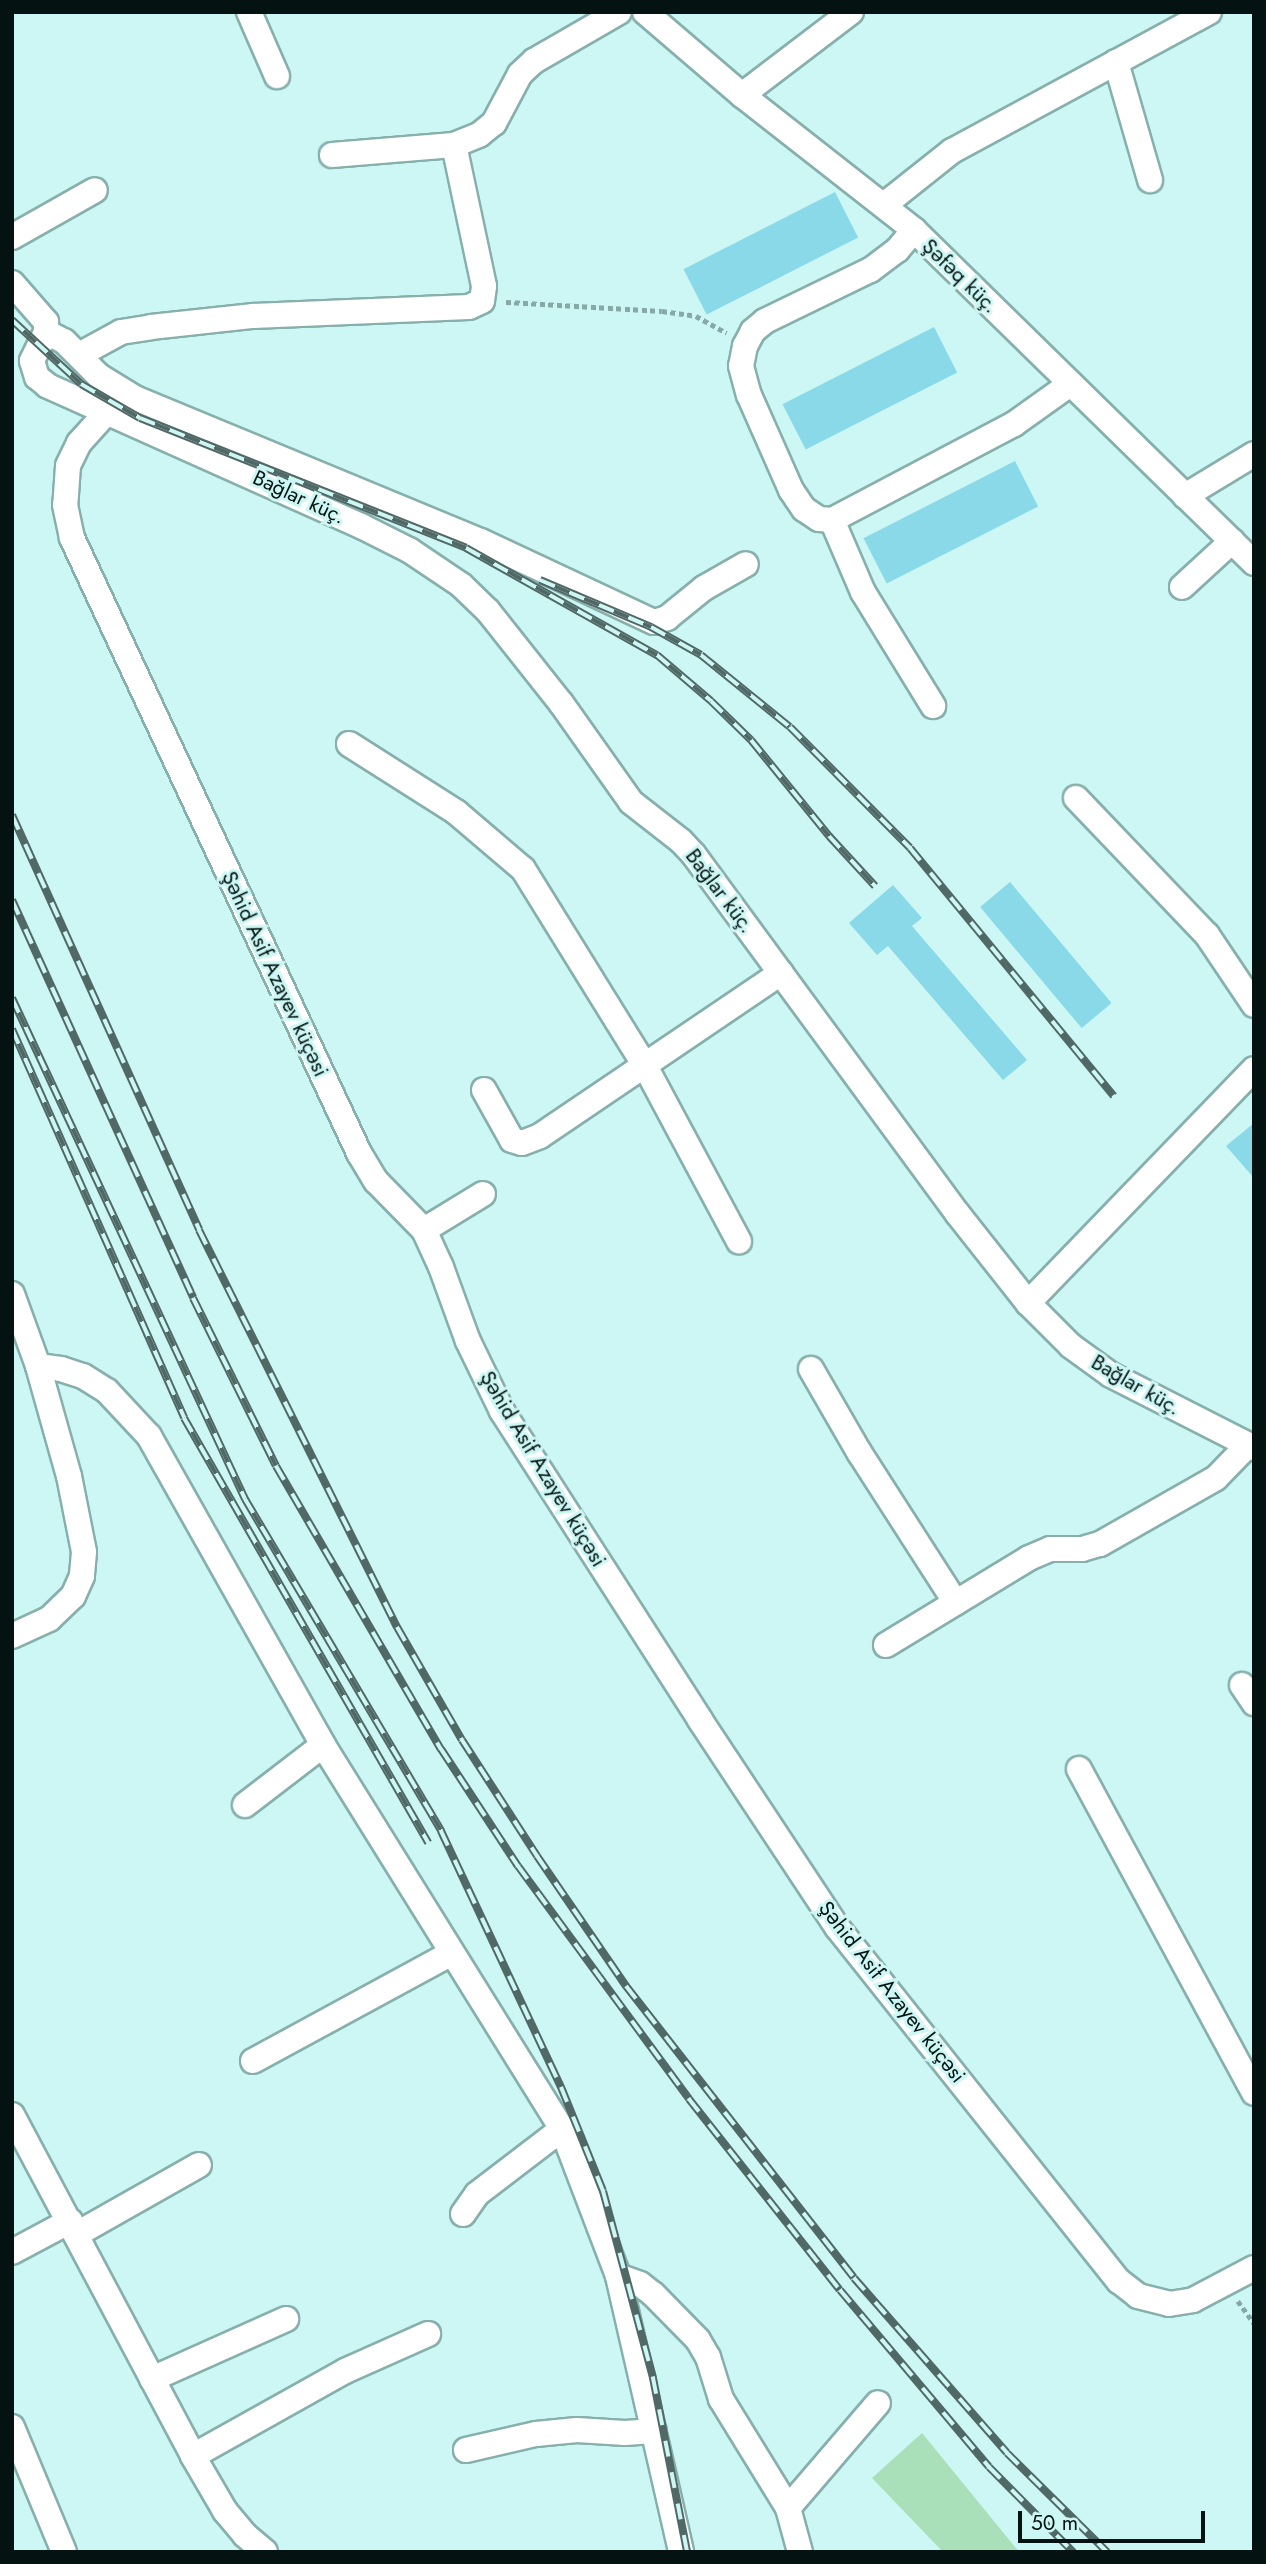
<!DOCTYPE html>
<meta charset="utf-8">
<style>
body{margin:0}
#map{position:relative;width:1266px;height:2564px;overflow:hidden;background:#cdf7f4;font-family:Jost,sans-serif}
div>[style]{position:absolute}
.green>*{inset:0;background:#a9dfb9}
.building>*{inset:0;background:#89d9e8;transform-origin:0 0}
.path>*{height:4.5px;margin-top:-2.25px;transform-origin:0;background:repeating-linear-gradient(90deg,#87a8a6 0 5px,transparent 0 8.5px)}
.roads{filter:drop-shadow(2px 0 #87afac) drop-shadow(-2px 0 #87afac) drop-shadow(0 2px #87afac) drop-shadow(0 -2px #87afac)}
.street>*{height:24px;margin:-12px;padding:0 12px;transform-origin:12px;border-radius:12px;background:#fff}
.rail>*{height:8px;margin-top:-4px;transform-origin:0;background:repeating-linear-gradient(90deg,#cdf7f4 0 16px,#506967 0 32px);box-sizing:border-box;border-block:2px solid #506967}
span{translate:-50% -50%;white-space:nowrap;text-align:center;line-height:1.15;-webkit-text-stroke:6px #cdf7f4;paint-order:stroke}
.street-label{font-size:21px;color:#041312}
.frame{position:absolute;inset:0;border:14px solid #041312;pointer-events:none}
.scale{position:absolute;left:1018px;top:2511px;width:187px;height:32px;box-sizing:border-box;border:4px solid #041312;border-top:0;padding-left:9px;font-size:21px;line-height:24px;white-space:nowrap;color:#041312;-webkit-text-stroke:5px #cdf7f4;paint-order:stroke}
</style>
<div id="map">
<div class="green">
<i style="clip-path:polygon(922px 2433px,1015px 2547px,1020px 2552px,943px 2552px,872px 2478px)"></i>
</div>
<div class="building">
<i style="left:835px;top:192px;width:51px;height:170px;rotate:63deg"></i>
<i style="left:934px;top:327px;width:51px;height:170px;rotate:63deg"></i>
<i style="left:1015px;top:461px;width:51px;height:170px;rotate:63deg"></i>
<i style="left:1010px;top:882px;width:158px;height:39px;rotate:50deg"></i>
<i style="clip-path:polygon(893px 885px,922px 918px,912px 926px,1027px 1060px,1003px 1080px,888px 946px,877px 955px,849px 923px)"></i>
<i style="clip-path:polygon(1254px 1123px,1254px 1178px,1226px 1146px)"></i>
</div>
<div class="path">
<i style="left:506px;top:302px;width:156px;rotate:3.3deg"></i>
<i style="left:662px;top:311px;width:34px;rotate:8deg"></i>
<i style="left:696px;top:316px;width:35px;rotate:29deg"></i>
<i style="left:1238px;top:2301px;width:27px;rotate:54deg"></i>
</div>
<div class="roads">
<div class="street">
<i style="left:249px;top:12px;width:70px;rotate:66.4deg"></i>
<i style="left:645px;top:12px;width:128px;rotate:40.6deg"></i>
<i style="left:742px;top:95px;width:219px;rotate:38.1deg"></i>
<i style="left:914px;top:230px;width:476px;rotate:44.4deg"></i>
<i style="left:1116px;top:62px;width:123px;rotate:73.9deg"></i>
<i style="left:742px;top:95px;width:137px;rotate:-37.3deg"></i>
<i style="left:332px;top:155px;width:122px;rotate:-4.7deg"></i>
<i style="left:884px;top:205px;width:87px;rotate:-38.5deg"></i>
<i style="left:952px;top:151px;width:292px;rotate:-28.4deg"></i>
<i style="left:914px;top:230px;width:26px;rotate:130deg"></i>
<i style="left:897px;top:250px;width:34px;rotate:143deg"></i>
<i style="left:870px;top:270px;width:117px;rotate:154.1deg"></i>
<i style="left:765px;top:321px;width:16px;rotate:140deg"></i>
<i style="left:753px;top:331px;width:17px;rotate:118deg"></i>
<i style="left:745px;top:346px;width:20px;rotate:101deg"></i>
<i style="left:741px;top:366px;width:30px;rotate:75deg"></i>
<i style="left:749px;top:395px;width:104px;rotate:66.1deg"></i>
<i style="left:791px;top:490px;width:23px;rotate:56deg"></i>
<i style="left:804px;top:509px;width:18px;rotate:34deg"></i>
<i style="left:819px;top:519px;width:13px;rotate:4deg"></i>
<i style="left:832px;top:520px;width:206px;rotate:-27.8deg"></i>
<i style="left:1014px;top:424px;width:69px;rotate:-35.5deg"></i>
<i style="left:12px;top:237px;width:95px;rotate:-29.5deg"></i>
<i style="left:12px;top:283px;width:52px;rotate:48.9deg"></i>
<i style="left:46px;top:322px;width:10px;rotate:90deg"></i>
<i style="left:46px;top:332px;width:32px;rotate:116deg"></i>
<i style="left:32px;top:361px;width:17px;rotate:73deg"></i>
<i style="left:37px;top:377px;width:14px;rotate:39deg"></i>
<i style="left:48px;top:386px;width:343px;rotate:24.1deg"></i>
<i style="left:361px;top:526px;width:54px;rotate:26.6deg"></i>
<i style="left:409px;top:550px;width:63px;rotate:33.9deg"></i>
<i style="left:461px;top:585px;width:37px;rotate:44deg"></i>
<i style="left:488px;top:611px;width:117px;rotate:51.6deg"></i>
<i style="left:561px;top:703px;width:121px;rotate:54.7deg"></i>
<i style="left:631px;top:802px;width:63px;rotate:38deg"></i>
<i style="left:681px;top:841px;width:19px;rotate:47deg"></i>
<i style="left:694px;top:855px;width:444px;rotate:53.7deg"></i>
<i style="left:957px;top:1213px;width:115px;rotate:51.7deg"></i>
<i style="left:1028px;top:1303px;width:61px;rotate:45deg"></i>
<i style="left:1071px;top:1346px;width:49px;rotate:35.9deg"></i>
<i style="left:1111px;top:1375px;width:161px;rotate:27deg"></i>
<i style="left:46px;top:332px;width:20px;rotate:27deg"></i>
<i style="left:64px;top:341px;width:49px;rotate:45deg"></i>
<i style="left:99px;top:376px;width:42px;rotate:31.4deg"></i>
<i style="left:135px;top:398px;width:374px;rotate:22.5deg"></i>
<i style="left:481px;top:541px;width:191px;rotate:25.1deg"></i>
<i style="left:654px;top:622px;width:14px;rotate:-17deg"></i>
<i style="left:667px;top:618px;width:48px;rotate:-39deg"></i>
<i style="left:704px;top:588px;width:48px;rotate:-29.7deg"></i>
<i style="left:79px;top:355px;width:48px;rotate:-28.7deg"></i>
<i style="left:121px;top:332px;width:30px;rotate:-9deg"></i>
<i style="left:151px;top:327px;width:103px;rotate:-6.2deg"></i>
<i style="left:253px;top:316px;width:216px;rotate:-2.4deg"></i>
<i style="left:469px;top:307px;width:14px;rotate:-25deg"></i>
<i style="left:482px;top:301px;width:15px;rotate:-82deg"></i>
<i style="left:484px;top:286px;width:144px;rotate:-102deg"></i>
<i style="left:454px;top:145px;width:27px;rotate:-22deg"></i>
<i style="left:479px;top:135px;width:19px;rotate:-39deg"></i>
<i style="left:494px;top:123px;width:55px;rotate:-62deg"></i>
<i style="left:520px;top:74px;width:19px;rotate:-43deg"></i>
<i style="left:534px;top:61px;width:98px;rotate:-30deg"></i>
<i style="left:107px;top:412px;width:42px;rotate:132.1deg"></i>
<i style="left:79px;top:443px;width:25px;rotate:116deg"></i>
<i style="left:68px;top:466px;width:39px;rotate:94deg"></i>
<i style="left:65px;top:505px;width:34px;rotate:78deg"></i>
<i style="left:72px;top:538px;width:679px;rotate:64.98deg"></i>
<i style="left:359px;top:1153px;width:33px;rotate:59deg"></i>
<i style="left:376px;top:1181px;width:69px;rotate:45.6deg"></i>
<i style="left:424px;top:1230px;width:41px;rotate:65.3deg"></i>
<i style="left:441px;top:1267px;width:79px;rotate:70deg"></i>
<i style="left:468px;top:1341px;width:78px;rotate:64.1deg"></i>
<i style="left:502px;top:1411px;width:367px;rotate:57.3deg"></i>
<i style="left:700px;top:1720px;width:248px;rotate:56.5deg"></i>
<i style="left:837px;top:1927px;width:453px;rotate:51.5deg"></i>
<i style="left:1119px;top:2281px;width:24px;rotate:38deg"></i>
<i style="left:1138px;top:2296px;width:32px;rotate:14deg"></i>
<i style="left:1169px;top:2304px;width:24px;rotate:-9deg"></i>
<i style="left:1193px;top:2300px;width:69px;rotate:-27.7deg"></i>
<i style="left:1185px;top:496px;width:81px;rotate:-31.3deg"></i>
<i style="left:832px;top:520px;width:78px;rotate:66.7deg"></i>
<i style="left:863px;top:592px;width:134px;rotate:58.4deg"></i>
<i style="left:1182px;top:587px;width:68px;rotate:-42.6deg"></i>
<i style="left:349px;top:744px;width:127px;rotate:32.4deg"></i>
<i style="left:456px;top:812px;width:88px;rotate:40.4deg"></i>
<i style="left:523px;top:869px;width:232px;rotate:58.2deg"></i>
<i style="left:645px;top:1066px;width:199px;rotate:61.8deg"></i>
<i style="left:1076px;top:798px;width:190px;rotate:46.3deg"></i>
<i style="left:1207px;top:935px;width:84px;rotate:56.1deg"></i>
<i style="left:484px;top:1090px;width:57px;rotate:60.8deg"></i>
<i style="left:512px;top:1140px;width:10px;rotate:17deg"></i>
<i style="left:522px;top:1143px;width:19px;rotate:-21deg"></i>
<i style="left:540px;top:1136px;width:291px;rotate:-34.1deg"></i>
<i style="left:424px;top:1230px;width:69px;rotate:-31.4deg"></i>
<i style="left:12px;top:1294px;width:77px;rotate:70.1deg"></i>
<i style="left:38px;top:1366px;width:114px;rotate:74.3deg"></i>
<i style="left:69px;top:1476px;width:77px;rotate:78.8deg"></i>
<i style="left:84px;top:1552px;width:24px;rotate:95deg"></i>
<i style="left:82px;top:1576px;width:22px;rotate:114deg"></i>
<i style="left:73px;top:1596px;width:33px;rotate:136deg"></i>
<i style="left:49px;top:1619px;width:41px;rotate:155.3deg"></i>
<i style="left:1028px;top:1303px;width:325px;rotate:-46deg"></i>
<i style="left:38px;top:1366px;width:23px;rotate:7deg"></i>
<i style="left:61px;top:1369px;width:23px;rotate:18deg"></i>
<i style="left:83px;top:1376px;width:28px;rotate:32deg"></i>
<i style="left:107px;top:1391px;width:62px;rotate:47deg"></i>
<i style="left:149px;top:1436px;width:355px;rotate:60.6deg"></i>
<i style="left:323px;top:1745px;width:452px;rotate:58.1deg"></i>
<i style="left:562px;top:2129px;width:157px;rotate:69.1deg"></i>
<i style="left:618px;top:2276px;width:283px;rotate:77.1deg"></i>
<i style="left:811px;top:1369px;width:96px;rotate:60deg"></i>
<i style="left:859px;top:1452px;width:179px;rotate:57.3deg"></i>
<i style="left:886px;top:1645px;width:167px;rotate:-31.3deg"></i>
<i style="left:1029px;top:1558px;width:23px;rotate:-23deg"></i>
<i style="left:1050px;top:1549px;width:32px"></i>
<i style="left:1082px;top:1549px;width:19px;rotate:-16deg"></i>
<i style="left:1100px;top:1544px;width:133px;rotate:-29.6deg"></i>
<i style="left:1216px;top:1478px;width:46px;rotate:-45.9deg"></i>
<i style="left:1242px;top:1685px;width:22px;rotate:56deg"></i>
<i style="left:1079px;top:1769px;width:368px;rotate:61.6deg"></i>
<i style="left:245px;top:1805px;width:98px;rotate:-37.6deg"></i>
<i style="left:253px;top:2061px;width:226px;rotate:-28.5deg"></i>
<i style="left:12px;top:2115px;width:386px;rotate:62deg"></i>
<i style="left:193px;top:2456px;width:64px;rotate:59.8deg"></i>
<i style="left:225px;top:2511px;width:31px;rotate:50deg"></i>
<i style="left:245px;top:2535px;width:26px;rotate:40deg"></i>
<i style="left:463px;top:2214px;width:24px;rotate:-55deg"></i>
<i style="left:477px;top:2194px;width:107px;rotate:-37.4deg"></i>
<i style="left:77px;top:2234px;width:140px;rotate:-29.5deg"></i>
<i style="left:12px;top:2252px;width:66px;rotate:-28.1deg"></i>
<i style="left:618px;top:2276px;width:23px;rotate:20deg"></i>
<i style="left:640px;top:2284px;width:16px;rotate:38deg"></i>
<i style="left:653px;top:2294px;width:64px;rotate:45.6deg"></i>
<i style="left:698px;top:2340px;width:20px;rotate:60deg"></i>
<i style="left:708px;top:2357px;width:44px;rotate:72.8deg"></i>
<i style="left:721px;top:2399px;width:128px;rotate:58.4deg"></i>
<i style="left:788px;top:2508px;width:46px;rotate:74.7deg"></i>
<i style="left:152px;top:2379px;width:147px;rotate:-24.1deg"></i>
<i style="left:12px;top:2427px;width:135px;rotate:67.4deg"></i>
<i style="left:466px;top:2450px;width:72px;rotate:-12.9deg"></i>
<i style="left:536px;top:2434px;width:41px;rotate:-5.6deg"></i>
<i style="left:577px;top:2430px;width:48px;rotate:3.6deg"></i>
<i style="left:625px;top:2433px;width:29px;rotate:-4deg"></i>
<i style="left:193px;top:2456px;width:174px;rotate:-29.2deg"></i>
<i style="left:345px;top:2371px;width:91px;rotate:-24deg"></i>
<i style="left:788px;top:2508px;width:138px;rotate:-49.4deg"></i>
</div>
</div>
<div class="rail">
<i style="left:12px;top:320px;width:94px;rotate:42.8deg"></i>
<i style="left:81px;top:384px;width:68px;rotate:30deg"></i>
<i style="left:140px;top:418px;width:351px;rotate:21.7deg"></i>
<i style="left:466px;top:548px;width:219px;rotate:29.3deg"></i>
<i style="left:657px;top:655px;width:71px;rotate:40.4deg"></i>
<i style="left:711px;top:701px;width:56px;rotate:44.3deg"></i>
<i style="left:751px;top:740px;width:124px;rotate:50.9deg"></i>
<i style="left:829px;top:836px;width:68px;rotate:47.4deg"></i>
<i style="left:540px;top:580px;width:121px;rotate:22.9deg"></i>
<i style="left:651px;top:627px;width:57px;rotate:29.2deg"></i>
<i style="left:701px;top:655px;width:114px;rotate:39deg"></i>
<i style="left:790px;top:727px;width:170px;rotate:45.2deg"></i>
<i style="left:910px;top:848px;width:321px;rotate:50.6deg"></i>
<i style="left:12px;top:815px;width:455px;rotate:65.7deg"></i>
<i style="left:199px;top:1230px;width:444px;rotate:63.5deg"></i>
<i style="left:397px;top:1627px;width:130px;rotate:60.1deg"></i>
<i style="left:462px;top:1740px;width:138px;rotate:57.1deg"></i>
<i style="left:537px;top:1856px;width:158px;rotate:55.6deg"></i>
<i style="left:626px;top:1986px;width:370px;rotate:52deg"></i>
<i style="left:854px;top:2278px;width:232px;rotate:48.8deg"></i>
<i style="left:1007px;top:2453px;width:141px;rotate:44.7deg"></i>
<i style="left:12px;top:900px;width:437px;rotate:65.5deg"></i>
<i style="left:193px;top:1298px;width:187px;rotate:63.7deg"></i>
<i style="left:276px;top:1466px;width:328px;rotate:59.8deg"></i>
<i style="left:441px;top:1749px;width:140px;rotate:56.7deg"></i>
<i style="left:518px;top:1866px;width:289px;rotate:53.7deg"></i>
<i style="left:689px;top:2099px;width:243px;rotate:51.7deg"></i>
<i style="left:840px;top:2290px;width:231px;rotate:49.9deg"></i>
<i style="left:989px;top:2467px;width:120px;rotate:45.3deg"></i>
<i style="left:12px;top:998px;width:553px;rotate:65.06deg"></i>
<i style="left:245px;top:1499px;width:386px;rotate:59.4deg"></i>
<i style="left:441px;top:1831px;width:283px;rotate:64.9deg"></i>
<i style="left:561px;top:2087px;width:112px;rotate:68deg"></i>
<i style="left:603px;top:2191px;width:194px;rotate:75deg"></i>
<i style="left:653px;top:2378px;width:177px;rotate:78.9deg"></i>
<i style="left:12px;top:1029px;width:425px;rotate:66.1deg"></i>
<i style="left:184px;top:1418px;width:490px;rotate:60.1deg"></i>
</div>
<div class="street-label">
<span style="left:960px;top:276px;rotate:44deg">Şəfəq küç.</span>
<span style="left:299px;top:497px;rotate:25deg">Bağlar küç.</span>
<span style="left:720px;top:891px;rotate:53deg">Bağlar küç.</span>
<span style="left:275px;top:974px;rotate:65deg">Şəhid Asif Azayev küçəsi</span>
<span style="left:1136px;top:1385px;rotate:30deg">Bağlar küç.</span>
<span style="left:543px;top:1469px;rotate:59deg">Şəhid Asif Azayev küçəsi</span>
<span style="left:892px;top:1992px;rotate:52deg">Şəhid Asif Azayev küçəsi</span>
</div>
<div class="frame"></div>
<div class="scale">50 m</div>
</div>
